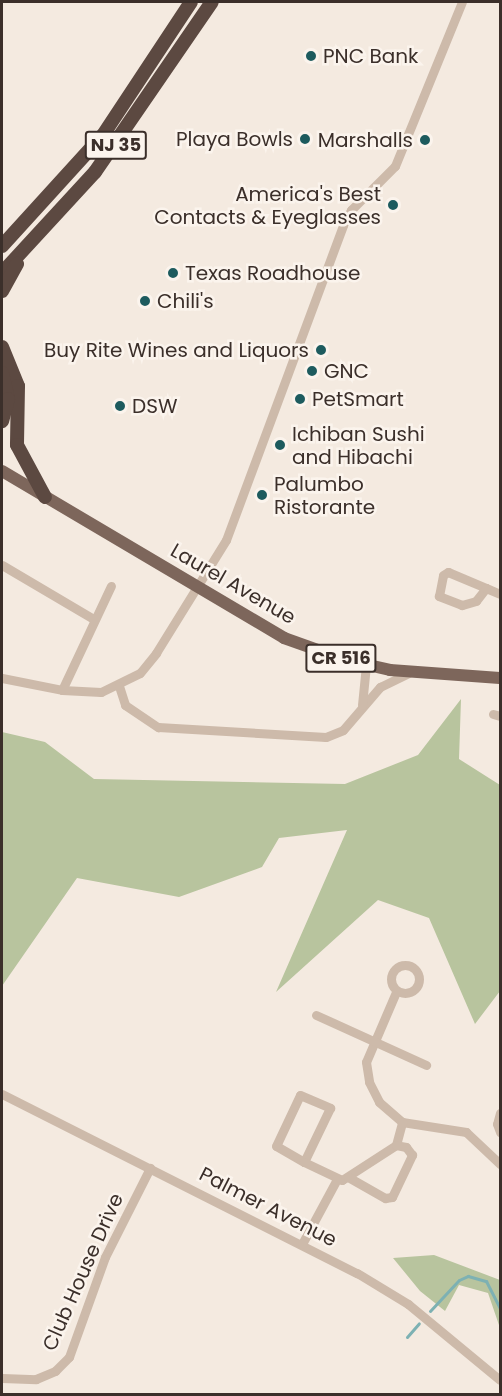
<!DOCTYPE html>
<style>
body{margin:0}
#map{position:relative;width:502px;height:1396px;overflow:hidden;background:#f4eae0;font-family:Poppins,sans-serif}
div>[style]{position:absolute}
.green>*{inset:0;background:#b8c49e}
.stream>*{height:3px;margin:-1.5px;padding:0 1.5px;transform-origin:1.5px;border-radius:1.5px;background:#7db1b3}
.minor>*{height:9px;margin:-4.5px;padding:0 4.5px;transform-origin:4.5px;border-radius:4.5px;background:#cdbaaa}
.minor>.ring{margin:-4.5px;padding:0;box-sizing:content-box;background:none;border:9px solid #cdbaaa;border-radius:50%}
.major>*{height:12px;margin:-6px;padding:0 6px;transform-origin:6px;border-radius:6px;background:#7d665b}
.highway>*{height:14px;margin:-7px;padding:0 7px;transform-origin:7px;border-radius:7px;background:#5c4941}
.dots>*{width:16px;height:16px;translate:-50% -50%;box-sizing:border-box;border:3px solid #fbf4ed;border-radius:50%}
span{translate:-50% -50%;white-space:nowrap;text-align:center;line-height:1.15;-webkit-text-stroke:5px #fbf4ed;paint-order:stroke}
.shield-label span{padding:2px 4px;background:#fbf4ed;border:2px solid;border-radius:4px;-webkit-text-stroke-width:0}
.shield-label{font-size:18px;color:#3b2f2a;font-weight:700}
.poi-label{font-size:20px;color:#3b2f2a}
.left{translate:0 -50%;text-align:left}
.right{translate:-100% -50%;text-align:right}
.street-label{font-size:20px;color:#3b2f2a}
.frame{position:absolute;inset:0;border:3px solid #3b2f2a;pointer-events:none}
</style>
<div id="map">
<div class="green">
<i style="clip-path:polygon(461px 699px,459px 759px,500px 785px,500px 991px,475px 1024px,429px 918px,378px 900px,276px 992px,347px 830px,279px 838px,262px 867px,179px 897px,77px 878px,2px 986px,2px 732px,45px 742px,94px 779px,345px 784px,418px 755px)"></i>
<i style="clip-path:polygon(434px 1255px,500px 1280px,500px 1328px,488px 1293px,459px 1285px,445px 1311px,420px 1291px,393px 1258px)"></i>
</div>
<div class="stream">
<i style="left:430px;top:1311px;width:42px;rotate:-46.9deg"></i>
<i style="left:459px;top:1280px;width:10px;rotate:-24deg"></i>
<i style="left:468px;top:1276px;width:19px;rotate:16deg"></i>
<i style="left:486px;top:1281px;width:31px;rotate:63deg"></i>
<i style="left:407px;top:1337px;width:18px;rotate:-49deg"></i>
</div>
<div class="minor">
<i style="left:2px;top:565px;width:104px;rotate:30.5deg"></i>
<i style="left:448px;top:572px;width:41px;rotate:22.8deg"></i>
<i style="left:486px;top:588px;width:16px;rotate:128deg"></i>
<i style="left:476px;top:601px;width:15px;rotate:164deg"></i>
<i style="left:462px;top:605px;width:25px;rotate:-159deg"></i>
<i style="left:439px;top:596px;width:21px;rotate:-79deg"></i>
<i style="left:443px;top:575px;width:6px;rotate:-31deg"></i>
<i style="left:486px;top:588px;width:15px;rotate:23deg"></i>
<i style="left:2px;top:678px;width:61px;rotate:11.3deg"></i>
<i style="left:62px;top:690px;width:39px;rotate:3deg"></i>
<i style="left:101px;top:692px;width:43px;rotate:-26deg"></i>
<i style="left:140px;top:673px;width:26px;rotate:-51deg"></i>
<i style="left:156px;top:653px;width:133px;rotate:-58.2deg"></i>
<i style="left:226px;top:540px;width:336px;rotate:-69.6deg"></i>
<i style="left:343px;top:225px;width:17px;rotate:-62deg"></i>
<i style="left:351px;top:210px;width:62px;rotate:-45deg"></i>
<i style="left:395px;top:166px;width:177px;rotate:-67.8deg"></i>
<i style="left:119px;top:686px;width:20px;rotate:72deg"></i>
<i style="left:125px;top:705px;width:40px;rotate:34deg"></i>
<i style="left:158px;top:727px;width:168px;rotate:3.4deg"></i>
<i style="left:326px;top:737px;width:18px;rotate:-22deg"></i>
<i style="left:343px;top:730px;width:57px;rotate:-49.3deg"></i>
<i style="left:380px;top:687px;width:32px;rotate:-26deg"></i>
<i style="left:62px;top:690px;width:115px;rotate:-64.8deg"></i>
<i style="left:362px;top:705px;width:40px;rotate:-84.3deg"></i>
<i style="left:493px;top:714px;width:7px;rotate:16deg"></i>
<i class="ring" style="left:391px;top:965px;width:19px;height:19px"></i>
<i style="left:396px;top:992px;width:76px;rotate:113.2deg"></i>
<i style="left:366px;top:1062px;width:20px;rotate:81deg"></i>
<i style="left:369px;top:1082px;width:22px;rotate:63deg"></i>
<i style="left:379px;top:1102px;width:30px;rotate:41deg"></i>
<i style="left:402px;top:1122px;width:65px;rotate:8.9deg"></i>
<i style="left:466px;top:1132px;width:47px;rotate:43.3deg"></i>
<i style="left:316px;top:1015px;width:121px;rotate:24.4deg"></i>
<i style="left:2px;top:1094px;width:398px;rotate:26.8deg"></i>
<i style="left:357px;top:1273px;width:60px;rotate:31.3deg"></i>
<i style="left:408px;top:1304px;width:119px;rotate:39.6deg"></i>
<i style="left:300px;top:1095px;width:33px;rotate:23deg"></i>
<i style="left:330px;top:1108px;width:60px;rotate:115.7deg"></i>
<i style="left:304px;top:1162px;width:32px;rotate:-150deg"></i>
<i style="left:276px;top:1146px;width:56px;rotate:-64.8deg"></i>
<i style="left:500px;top:1113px;width:11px;rotate:105deg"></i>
<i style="left:497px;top:1124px;width:9px;rotate:69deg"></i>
<i style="left:304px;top:1162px;width:42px;rotate:25.3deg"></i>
<i style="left:342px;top:1180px;width:64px;rotate:-32.9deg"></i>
<i style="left:396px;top:1145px;width:24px;rotate:-75deg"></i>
<i style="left:348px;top:1177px;width:43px;rotate:29.6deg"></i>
<i style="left:385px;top:1198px;width:7px;rotate:-8deg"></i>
<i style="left:392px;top:1197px;width:47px;rotate:-64.5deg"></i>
<i style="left:412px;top:1155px;width:10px;rotate:-127deg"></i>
<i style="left:406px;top:1147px;width:10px;rotate:-169deg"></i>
<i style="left:302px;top:1244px;width:74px;rotate:-61.7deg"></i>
<i style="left:2px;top:1378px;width:34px;rotate:2deg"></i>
<i style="left:36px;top:1379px;width:21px;rotate:-23deg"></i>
<i style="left:55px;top:1371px;width:20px;rotate:-45deg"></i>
<i style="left:69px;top:1357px;width:106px;rotate:-70.2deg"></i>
<i style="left:105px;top:1257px;width:100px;rotate:-63.2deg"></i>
</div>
<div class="major">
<i style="left:2px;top:471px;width:328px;rotate:30.6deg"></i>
<i style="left:284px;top:638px;width:66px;rotate:19.5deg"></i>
<i style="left:346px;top:660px;width:45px;rotate:12.8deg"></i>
<i style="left:390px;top:670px;width:110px;rotate:4.2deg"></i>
</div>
<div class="highway">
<i style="left:2px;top:246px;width:150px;rotate:-47.7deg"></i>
<i style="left:103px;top:135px;width:159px;rotate:-56.5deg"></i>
<i style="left:2px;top:273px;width:137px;rotate:-47.4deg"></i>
<i style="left:95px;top:172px;width:206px;rotate:-55.5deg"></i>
<i style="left:2px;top:291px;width:31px;rotate:-61deg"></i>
<i style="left:2px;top:347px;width:42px;rotate:67.7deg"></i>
<i style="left:18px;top:386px;width:59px;rotate:91deg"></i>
<i style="left:17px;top:445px;width:59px;rotate:61.7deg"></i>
<i style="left:2px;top:373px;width:27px;rotate:77deg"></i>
<i style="left:8px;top:399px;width:23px;rotate:105deg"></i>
</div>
<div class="dots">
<i style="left:311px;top:56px;background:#1d5b5e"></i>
<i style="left:305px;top:139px;background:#1d5b5e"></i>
<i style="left:425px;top:140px;background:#1d5b5e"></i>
<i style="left:393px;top:205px;background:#1d5b5e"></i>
<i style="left:173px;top:273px;background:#1d5b5e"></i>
<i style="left:145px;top:301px;background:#1d5b5e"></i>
<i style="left:321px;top:350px;background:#1d5b5e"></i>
<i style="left:312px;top:371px;background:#1d5b5e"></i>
<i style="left:300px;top:399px;background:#1d5b5e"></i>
<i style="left:120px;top:406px;background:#1d5b5e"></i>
<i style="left:280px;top:445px;background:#1d5b5e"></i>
<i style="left:262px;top:495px;background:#1d5b5e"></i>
</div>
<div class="shield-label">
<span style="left:116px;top:145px">NJ 35</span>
<span style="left:341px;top:658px">CR 516</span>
</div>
<div class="poi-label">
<span class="left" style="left:323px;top:56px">PNC Bank</span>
<span class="right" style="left:293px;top:139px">Playa Bowls</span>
<span class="right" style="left:413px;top:140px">Marshalls</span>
<span class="right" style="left:381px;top:206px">America's Best<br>Contacts &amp; Eyeglasses</span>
<span class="left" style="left:185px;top:273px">Texas Roadhouse</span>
<span class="left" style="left:157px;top:301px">Chili's</span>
<span class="right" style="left:309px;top:350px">Buy Rite Wines and Liquors</span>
<span class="left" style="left:324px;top:371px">GNC</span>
<span class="left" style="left:312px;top:399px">PetSmart</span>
<span class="left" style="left:132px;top:406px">DSW</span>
<span class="left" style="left:292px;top:446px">Ichiban Sushi<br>and Hibachi</span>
<span class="left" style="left:274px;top:496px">Palumbo<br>Ristorante</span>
</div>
<div class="street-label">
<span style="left:233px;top:584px;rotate:30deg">Laurel Avenue</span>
<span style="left:268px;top:1207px;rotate:27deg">Palmer Avenue</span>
<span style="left:83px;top:1272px;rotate:-66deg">Club House Drive</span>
</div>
<div class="frame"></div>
</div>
